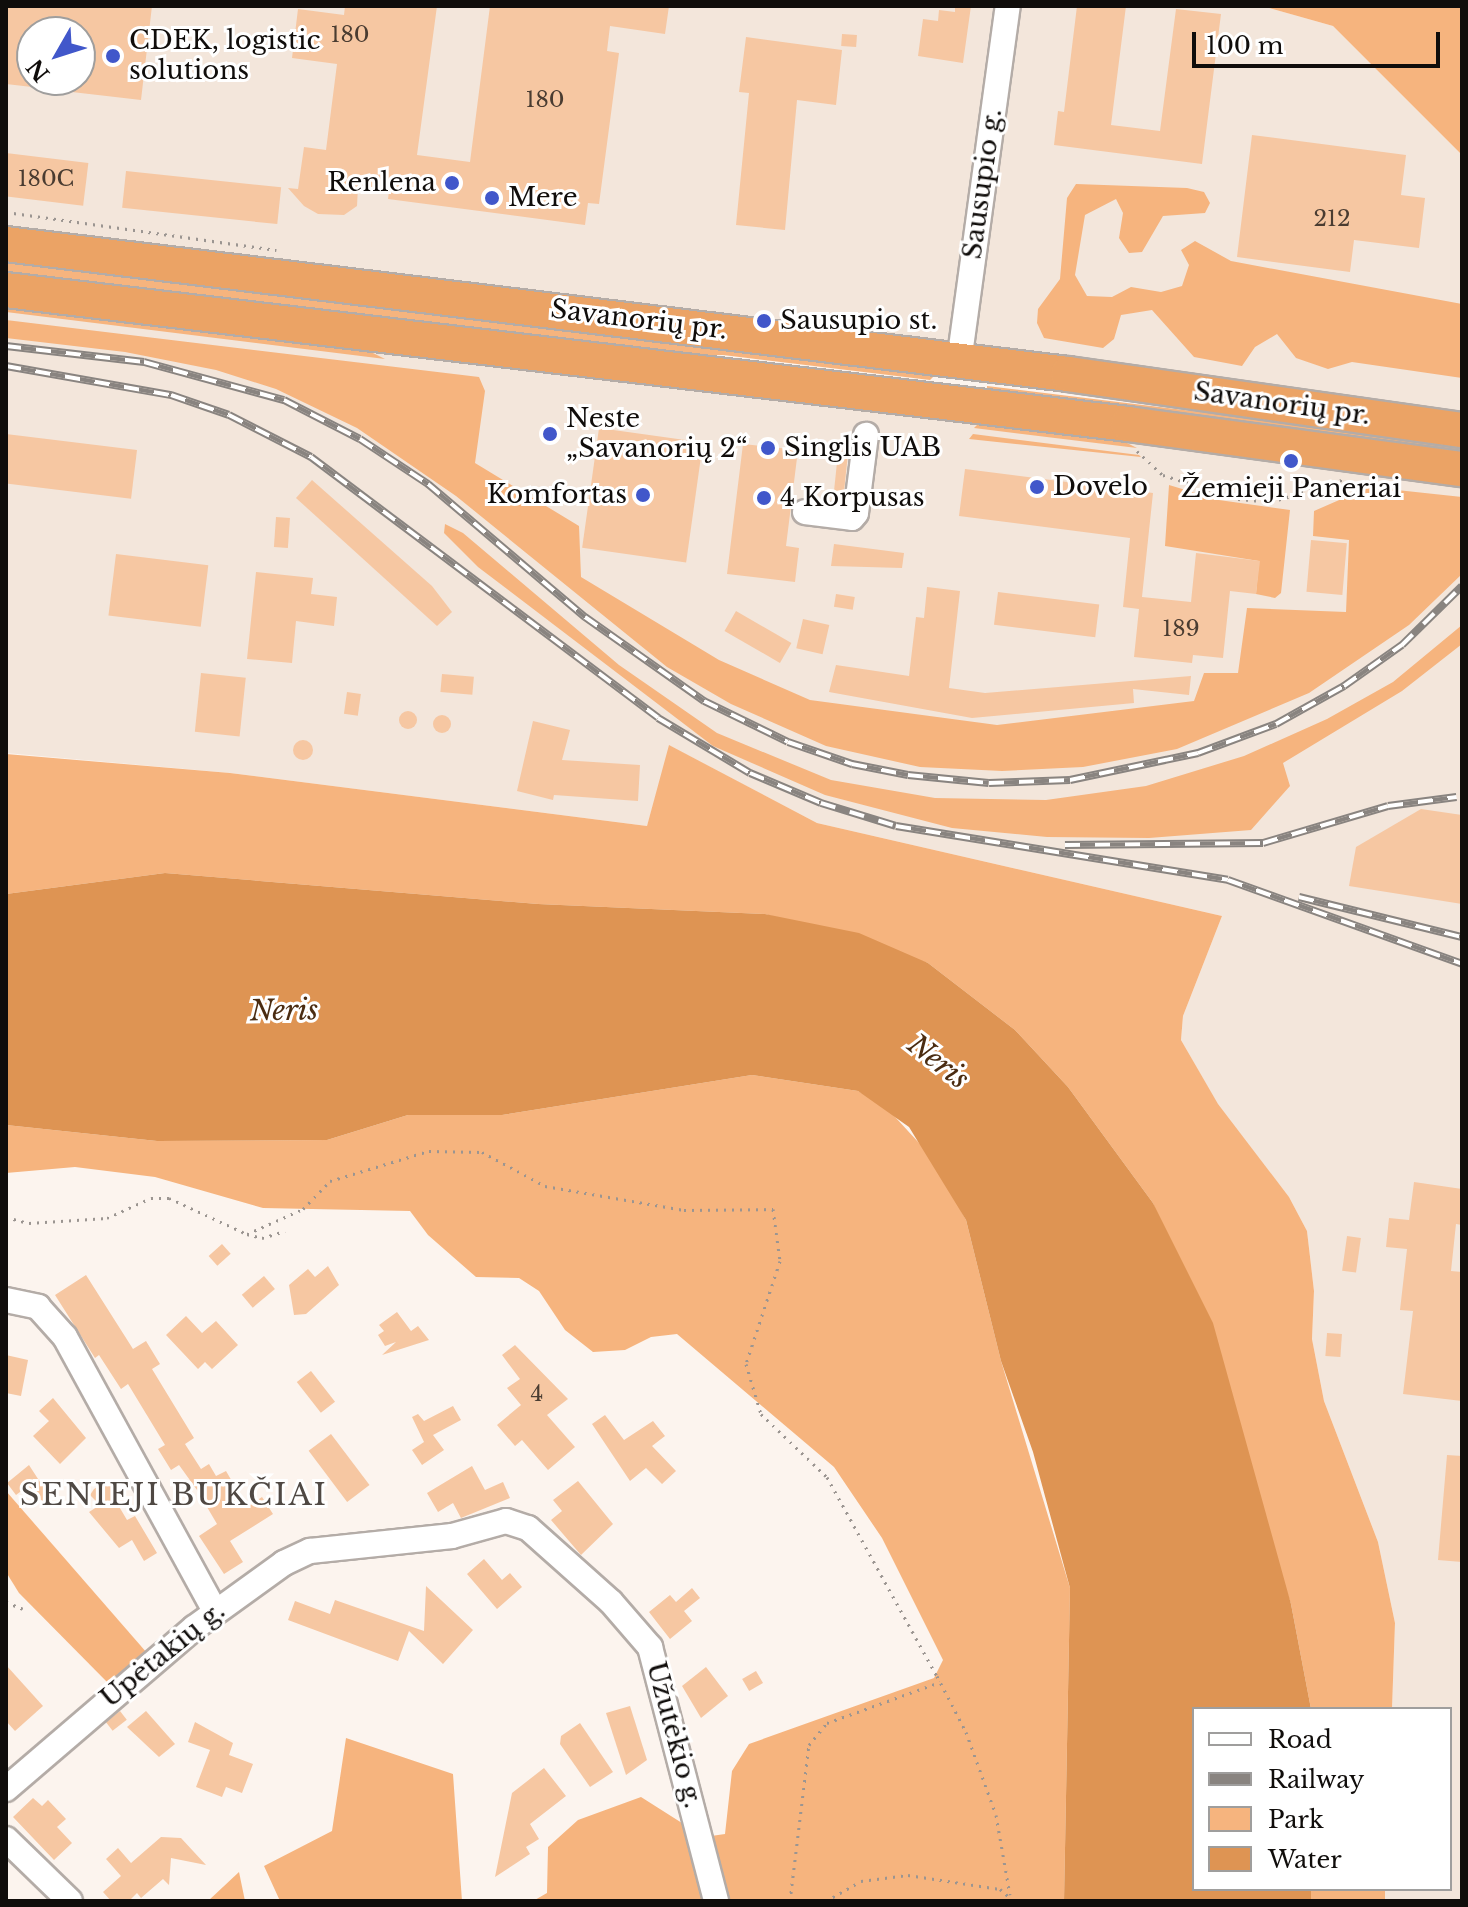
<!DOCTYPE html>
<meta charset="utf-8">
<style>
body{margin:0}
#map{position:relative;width:1468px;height:1907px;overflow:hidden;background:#fcf4ee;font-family:"Libre Baskerville",serif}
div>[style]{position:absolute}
.built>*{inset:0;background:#f3e6db}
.green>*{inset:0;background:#f6b47e;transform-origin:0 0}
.water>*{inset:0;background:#de9453}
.building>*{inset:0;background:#f6c7a2;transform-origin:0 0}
.round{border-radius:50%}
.path>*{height:3px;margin-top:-1.5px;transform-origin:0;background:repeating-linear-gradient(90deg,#9b9591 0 2px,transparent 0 8px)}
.roads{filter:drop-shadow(2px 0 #b4aca7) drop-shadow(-2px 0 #b4aca7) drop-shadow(0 2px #b4aca7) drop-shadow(0 -2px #b4aca7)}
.minor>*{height:24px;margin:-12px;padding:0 12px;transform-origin:12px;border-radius:12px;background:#fff}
.highway>*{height:34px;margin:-17px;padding:0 17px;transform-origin:17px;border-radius:17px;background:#eba365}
.rail>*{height:8px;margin-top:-4px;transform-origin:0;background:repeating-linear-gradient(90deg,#fff 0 15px,#898480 0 30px);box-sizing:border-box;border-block:2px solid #898480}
.dots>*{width:22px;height:22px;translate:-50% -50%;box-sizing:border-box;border:4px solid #fff;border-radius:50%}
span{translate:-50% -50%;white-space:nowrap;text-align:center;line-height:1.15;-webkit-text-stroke:6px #fff;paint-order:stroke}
.number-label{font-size:22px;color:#4a3c31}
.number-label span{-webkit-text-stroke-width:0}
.poi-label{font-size:26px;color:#100d0b}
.left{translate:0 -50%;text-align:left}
.right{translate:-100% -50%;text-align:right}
.street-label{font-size:26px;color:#100d0b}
.water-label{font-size:28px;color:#4b2c11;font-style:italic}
.quarter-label{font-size:30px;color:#4f4843;letter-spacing:2px}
.frame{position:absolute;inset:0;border:8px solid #100d0b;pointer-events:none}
.legend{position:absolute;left:1192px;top:1707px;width:260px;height:184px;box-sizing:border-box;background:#fff;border:2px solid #9f9e9d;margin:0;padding:10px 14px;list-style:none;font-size:24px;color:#100d0b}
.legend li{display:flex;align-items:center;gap:16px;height:40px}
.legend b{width:40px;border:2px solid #9f9e9d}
.north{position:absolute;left:16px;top:16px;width:80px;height:80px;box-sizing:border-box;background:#fff;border:2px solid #9f9e9d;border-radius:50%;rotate:231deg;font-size:22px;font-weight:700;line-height:32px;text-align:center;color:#100d0b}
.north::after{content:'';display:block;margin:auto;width:28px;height:36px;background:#4157ca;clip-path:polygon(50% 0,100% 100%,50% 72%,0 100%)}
.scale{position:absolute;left:1192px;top:32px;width:248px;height:36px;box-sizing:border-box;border:4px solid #100d0b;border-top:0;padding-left:10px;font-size:24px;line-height:28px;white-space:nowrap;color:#100d0b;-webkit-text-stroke:6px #fff;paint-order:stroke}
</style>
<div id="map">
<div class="built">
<i style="clip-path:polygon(evenodd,6px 6px,1262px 6px,1333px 26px,1462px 155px,1462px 419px,6px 235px,6px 6px,32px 32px,80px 32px,80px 80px,32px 80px,32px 32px)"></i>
<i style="clip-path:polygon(6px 305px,1462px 481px,1462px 1901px,1385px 1901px,1385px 1889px,1450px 1889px,1450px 1709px,1392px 1709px,1395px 1623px,1378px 1542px,1324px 1401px,1312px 1339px,1314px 1291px,1307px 1231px,1289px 1197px,1218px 1105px,1181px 1040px,1183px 1016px,1222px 916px,817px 823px,670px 746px,647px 826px,230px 773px,6px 753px)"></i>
</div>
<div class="green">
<i style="clip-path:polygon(1262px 6px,1462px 6px,1462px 155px,1333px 26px)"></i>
<i style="clip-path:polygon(1076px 184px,1187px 188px,1204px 192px,1210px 203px,1205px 213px,1163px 216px,1142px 252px,1129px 253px,1119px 238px,1123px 213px,1116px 199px,1085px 215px,1075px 275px,1087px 296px,1112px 297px,1131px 287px,1161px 292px,1182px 286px,1189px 265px,1181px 250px,1195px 241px,1231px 261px,1462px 304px,1462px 378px,1352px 362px,1328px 369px,1296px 358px,1277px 334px,1255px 347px,1242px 366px,1194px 357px,1152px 310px,1121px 315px,1114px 339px,1103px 348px,1044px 338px,1037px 323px,1038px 309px,1060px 279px,1067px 198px)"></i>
<i style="clip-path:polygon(6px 255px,937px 373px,930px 380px,723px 355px,658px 356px,6px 279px)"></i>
<i style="clip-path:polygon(6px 307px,369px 351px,385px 359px,6px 312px)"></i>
<i style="clip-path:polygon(6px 320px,479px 377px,485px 391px,475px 463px,579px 526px,581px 577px,719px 660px,810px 700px,997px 725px,1194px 701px,1204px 673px,1238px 673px,1247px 608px,1346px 612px,1349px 540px,1313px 536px,1314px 511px,1369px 487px,1462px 497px,1462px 574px,1409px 625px,1309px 693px,1177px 749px,1083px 767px,1002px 771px,920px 767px,826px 746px,731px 704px,667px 667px,456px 496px,357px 428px,276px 389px,216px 370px,125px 352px,6px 338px)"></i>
<i style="clip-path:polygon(987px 386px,1462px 444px,1462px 451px,987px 392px)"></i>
<i style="clip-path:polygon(978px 424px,1123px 441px,1137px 448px,974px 428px)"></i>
<i style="clip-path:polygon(973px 434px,1139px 455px,1141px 457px,969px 439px)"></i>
<i style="clip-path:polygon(1169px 485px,1219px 500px,1290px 510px,1281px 593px,1275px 598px,1256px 594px,1259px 561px,1165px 546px)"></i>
<i style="clip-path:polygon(445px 524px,463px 533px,619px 665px,717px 733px,831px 780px,935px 798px,1046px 800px,1146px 786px,1244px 756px,1327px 719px,1393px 682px,1462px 625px,1462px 644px,1402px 691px,1283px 763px,1290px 786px,1251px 830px,1149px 838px,1047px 837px,952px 828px,825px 795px,713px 746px,478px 567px,444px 533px)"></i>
<i style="clip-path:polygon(669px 745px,817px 823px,1222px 916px,1183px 1016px,1181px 1040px,1218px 1104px,1289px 1197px,1307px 1231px,1314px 1291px,1312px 1339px,1324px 1401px,1378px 1542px,1395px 1623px,1392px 1709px,1311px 1709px,1291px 1604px,1153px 1203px,1068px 1087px,1015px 1030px,928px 963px,765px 914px,538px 904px,165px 873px,6px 894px,6px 754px,230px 773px,647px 826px)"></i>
<i style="clip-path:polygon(752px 1075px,858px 1091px,885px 1106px,931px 1156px,966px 1220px,1001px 1361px,1070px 1588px,1064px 1901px,533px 1901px,547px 1893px,548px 1847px,578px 1820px,641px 1797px,704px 1837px,725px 1834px,732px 1771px,749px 1744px,934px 1678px,943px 1660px,882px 1538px,834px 1467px,677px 1334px,651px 1337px,625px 1350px,593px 1352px,565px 1330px,539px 1291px,519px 1278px,476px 1277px,428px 1235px,410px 1211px,263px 1208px,155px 1177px,75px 1167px,6px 1173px,6px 1125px,157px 1141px,327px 1140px,408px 1115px,502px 1115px)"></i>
<i style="clip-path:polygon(6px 1491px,147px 1653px,108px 1683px,19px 1593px,6px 1572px)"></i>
<i style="clip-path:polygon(346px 1738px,453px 1774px,462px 1901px,280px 1901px,264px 1866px,332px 1831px)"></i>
<i style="clip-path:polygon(239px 1872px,245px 1901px,208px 1901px)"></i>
<i style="left:1311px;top:1889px;width:74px;height:12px"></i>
</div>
<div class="water">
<i style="clip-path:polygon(165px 873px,538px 904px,765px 914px,859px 933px,928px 963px,1015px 1030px,1068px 1087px,1153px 1203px,1213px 1323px,1291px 1604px,1311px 1709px,1194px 1709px,1194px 1889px,1311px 1889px,1311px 1901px,1064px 1901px,1070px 1588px,1033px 1452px,1001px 1361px,966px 1220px,909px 1127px,858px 1091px,752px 1075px,502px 1115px,408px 1115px,327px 1140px,157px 1141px,6px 1125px,6px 894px)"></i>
</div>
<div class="building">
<i style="clip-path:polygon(6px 6px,152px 6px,141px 100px,46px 89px,46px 80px,80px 80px,80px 32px,32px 32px,32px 87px,6px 84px)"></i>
<i style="clip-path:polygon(345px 6px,437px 6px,417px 155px,470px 162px,490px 6px,669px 6px,665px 34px,610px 26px,607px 51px,619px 53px,599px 204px,588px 203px,585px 225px,388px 199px,389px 191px,358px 187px,357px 206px,344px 215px,318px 214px,304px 206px,288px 188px,298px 189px,304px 147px,326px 150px,337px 64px,292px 58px,298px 9px,344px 15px)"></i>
<i style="clip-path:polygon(955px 6px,971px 6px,963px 63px,918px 56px,923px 19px,938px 21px,939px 10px,955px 12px)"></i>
<i style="clip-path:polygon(1077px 6px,1126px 6px,1111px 125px,1160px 131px,1176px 9px,1221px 14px,1202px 164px,1054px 145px,1058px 111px,1064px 112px)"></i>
<i style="left:842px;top:34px;width:15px;height:12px;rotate:4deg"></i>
<i style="clip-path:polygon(746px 37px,842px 50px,836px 105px,797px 100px,785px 230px,736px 225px,749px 93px,739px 92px)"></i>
<i style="clip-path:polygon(1252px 135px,1406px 155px,1401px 195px,1425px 198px,1419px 248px,1354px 240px,1350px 272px,1237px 257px)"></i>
<i style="left:6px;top:153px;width:83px;height:43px;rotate:7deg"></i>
<i style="left:126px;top:171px;width:156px;height:37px;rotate:6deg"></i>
<i style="left:599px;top:428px;width:105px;height:121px;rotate:8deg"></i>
<i style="left:6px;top:434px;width:132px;height:49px;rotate:7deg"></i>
<i style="clip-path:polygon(743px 444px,798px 450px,786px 546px,799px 548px,795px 582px,727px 574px)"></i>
<i style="left:838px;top:453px;width:10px;height:47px;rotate:6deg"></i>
<i style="clip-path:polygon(965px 469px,1153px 493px,1142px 597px,1191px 602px,1196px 553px,1260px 561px,1256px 594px,1230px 591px,1223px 658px,1193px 655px,1192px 663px,1134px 657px,1139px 609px,1123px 607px,1130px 538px,959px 516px)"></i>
<i style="clip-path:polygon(312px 480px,432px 586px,452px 612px,437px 626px,296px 498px)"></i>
<i style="left:276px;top:517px;width:14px;height:30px;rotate:4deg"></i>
<i style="left:1311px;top:540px;width:36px;height:52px;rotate:5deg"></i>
<i style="clip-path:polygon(834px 544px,904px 553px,902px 568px,831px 566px)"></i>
<i style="left:116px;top:554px;width:93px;height:62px;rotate:7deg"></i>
<i style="clip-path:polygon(256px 572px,313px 578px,311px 594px,337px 597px,334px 626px,296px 621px,292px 663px,247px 659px)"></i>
<i style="clip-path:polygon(927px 587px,960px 591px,949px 688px,985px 693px,1191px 676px,1189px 695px,1133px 689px,1134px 703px,972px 718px,829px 692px,836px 665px,909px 676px,916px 617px,924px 618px)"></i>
<i style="left:998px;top:592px;width:102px;height:33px;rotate:7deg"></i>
<i style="left:836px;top:594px;width:19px;height:13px;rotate:9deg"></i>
<i style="left:736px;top:611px;width:64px;height:23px;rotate:30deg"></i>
<i style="left:803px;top:619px;width:27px;height:30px;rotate:13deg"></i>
<i style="left:201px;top:673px;width:45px;height:59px;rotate:6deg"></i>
<i style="left:442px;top:674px;width:32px;height:18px;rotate:5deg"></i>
<i style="left:347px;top:692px;width:14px;height:22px;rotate:8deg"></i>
<i class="round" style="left:399px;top:711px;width:18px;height:18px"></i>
<i class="round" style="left:433px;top:715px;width:18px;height:18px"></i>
<i style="clip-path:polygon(533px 721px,570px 730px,562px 760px,640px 765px,638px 801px,554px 795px,553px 800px,517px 791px)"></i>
<i class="round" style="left:293px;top:740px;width:20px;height:20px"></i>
<i style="clip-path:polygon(1421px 809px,1462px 815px,1462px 904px,1349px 886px,1356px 847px)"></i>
<i style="clip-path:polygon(1414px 1182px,1462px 1189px,1462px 1225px,1456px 1224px,1451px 1271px,1462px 1272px,1462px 1401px,1403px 1394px,1413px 1311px,1400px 1310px,1407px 1249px,1386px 1247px,1389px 1218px,1409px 1220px)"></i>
<i style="left:1347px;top:1236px;width:14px;height:35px;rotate:8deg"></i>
<i style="left:222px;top:1244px;width:13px;height:18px;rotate:48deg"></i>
<i style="clip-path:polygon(328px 1266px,339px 1285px,306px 1314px,294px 1315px,289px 1285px,308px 1269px,315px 1277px)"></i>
<i style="clip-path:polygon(86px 1275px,133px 1349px,146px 1341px,160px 1364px,152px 1369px,194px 1438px,185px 1444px,201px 1469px,209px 1464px,216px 1476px,226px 1471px,247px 1507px,262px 1497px,273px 1514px,230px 1541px,243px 1562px,224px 1574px,199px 1536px,217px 1524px,197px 1490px,179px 1465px,171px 1470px,158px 1449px,165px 1445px,128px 1384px,121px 1389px,99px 1355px,95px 1358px,55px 1295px)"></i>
<i style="left:264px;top:1276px;width:17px;height:29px;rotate:50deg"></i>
<i style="clip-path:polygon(397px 1312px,411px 1331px,418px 1326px,429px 1340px,382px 1355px,396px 1342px,385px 1346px,378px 1335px,384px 1331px,379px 1325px)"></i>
<i style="clip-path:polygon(186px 1316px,202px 1333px,216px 1321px,238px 1345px,212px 1369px,205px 1362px,198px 1369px,166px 1335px)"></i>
<i style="left:1327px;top:1333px;width:15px;height:23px;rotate:4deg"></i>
<i style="clip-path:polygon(515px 1345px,568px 1399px,547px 1415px,575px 1447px,548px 1470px,522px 1440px,515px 1446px,497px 1425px,521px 1405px,507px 1388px,520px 1379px,502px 1355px)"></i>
<i style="clip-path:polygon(6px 1355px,28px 1360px,21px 1396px,6px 1393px)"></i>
<i style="left:311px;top:1371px;width:39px;height:18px;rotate:52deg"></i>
<i style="clip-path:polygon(53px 1398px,86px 1438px,60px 1464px,33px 1436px,49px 1421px,39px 1411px)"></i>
<i style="clip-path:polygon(453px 1406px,461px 1420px,433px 1435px,444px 1450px,422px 1465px,412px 1450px,424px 1442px,412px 1417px,418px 1414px,424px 1421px)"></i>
<i style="clip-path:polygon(605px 1415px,624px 1440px,653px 1421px,665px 1436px,652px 1446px,676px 1471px,662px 1484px,646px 1468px,630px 1481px,592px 1424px)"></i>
<i style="left:331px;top:1434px;width:64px;height:28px;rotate:53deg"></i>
<i style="clip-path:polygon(1447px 1455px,1462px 1456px,1462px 1562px,1438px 1560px)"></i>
<i style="clip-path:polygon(29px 1465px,40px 1482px,52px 1487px,46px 1503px,24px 1489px,16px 1495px,7px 1483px)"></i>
<i style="clip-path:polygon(472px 1466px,485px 1490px,503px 1482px,510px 1498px,461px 1518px,453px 1503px,438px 1512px,427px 1493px)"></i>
<i style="clip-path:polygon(111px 1479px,121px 1494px,114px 1498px,127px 1520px,135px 1516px,157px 1553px,144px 1561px,132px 1540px,119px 1548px,89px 1512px,100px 1505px,90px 1495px,94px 1489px)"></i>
<i style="clip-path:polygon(578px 1481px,613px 1524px,581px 1555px,551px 1520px,562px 1511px,553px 1500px)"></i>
<i style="clip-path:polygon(484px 1559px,502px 1580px,510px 1573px,522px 1587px,497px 1609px,467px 1574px)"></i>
<i style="clip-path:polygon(426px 1586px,473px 1630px,443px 1664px,409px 1631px,398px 1661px,288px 1620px,295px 1601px,330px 1614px,335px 1600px,424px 1631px)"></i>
<i style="clip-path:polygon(692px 1588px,700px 1598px,684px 1611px,692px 1621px,670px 1639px,649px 1612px,670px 1595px,676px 1602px)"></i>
<i style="clip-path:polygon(6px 1665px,43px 1706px,15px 1731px,6px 1721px)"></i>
<i style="clip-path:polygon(706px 1667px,728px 1696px,701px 1718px,682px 1686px)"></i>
<i style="left:756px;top:1671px;width:14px;height:16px;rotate:60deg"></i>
<i style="clip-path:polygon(630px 1706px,647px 1760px,626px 1775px,606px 1713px)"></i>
<i style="left:120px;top:1711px;width:11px;height:18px;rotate:52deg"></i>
<i style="clip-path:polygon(146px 1711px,175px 1744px,159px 1757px,127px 1727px)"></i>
<i style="clip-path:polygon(195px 1722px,233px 1743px,229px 1755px,253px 1764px,242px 1793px,226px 1787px,222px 1797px,196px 1787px,210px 1750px,188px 1742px)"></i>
<i style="clip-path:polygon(580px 1723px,613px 1772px,590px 1787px,560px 1744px,561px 1736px)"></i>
<i style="clip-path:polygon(544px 1768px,566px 1796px,530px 1824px,539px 1839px,526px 1847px,530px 1854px,495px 1877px,512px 1793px)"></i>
<i style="clip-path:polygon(33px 1798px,42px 1806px,48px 1800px,66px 1819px,57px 1827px,72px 1843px,54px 1860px,13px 1817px)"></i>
<i style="clip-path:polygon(161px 1837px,181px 1838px,206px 1865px,171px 1858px,169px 1885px,163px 1879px,141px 1898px,137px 1893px,129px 1901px,111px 1901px,103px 1892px,121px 1876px,106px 1859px,118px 1848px,131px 1863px)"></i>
</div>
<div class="path">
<i style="left:6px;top:212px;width:273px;rotate:8deg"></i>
<i style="left:1137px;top:451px;width:35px;rotate:43deg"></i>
<i style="left:1163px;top:475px;width:79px;rotate:17.7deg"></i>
<i style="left:1238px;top:499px;width:33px;rotate:5deg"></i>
<i style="left:1271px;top:502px;width:77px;rotate:-17.3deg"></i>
<i style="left:6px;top:1217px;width:24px;rotate:15deg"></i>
<i style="left:29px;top:1223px;width:78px;rotate:-3.7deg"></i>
<i style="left:107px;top:1218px;width:48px;rotate:-24.4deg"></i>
<i style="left:151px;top:1198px;width:18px"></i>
<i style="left:169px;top:1198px;width:86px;rotate:24.8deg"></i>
<i style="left:247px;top:1234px;width:16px;rotate:15deg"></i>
<i style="left:262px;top:1238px;width:24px;rotate:-17deg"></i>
<i style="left:247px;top:1234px;width:61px;rotate:-24.1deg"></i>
<i style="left:303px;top:1209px;width:39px;rotate:-46deg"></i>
<i style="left:330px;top:1181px;width:103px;rotate:-16.9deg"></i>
<i style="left:429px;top:1151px;width:53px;rotate:1.1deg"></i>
<i style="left:482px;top:1152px;width:72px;rotate:28.4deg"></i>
<i style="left:545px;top:1186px;width:141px;rotate:9.8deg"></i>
<i style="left:684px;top:1210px;width:89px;rotate:-0.6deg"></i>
<i style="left:773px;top:1209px;width:52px;rotate:82.3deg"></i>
<i style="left:780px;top:1261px;width:108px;rotate:108.3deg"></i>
<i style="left:746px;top:1364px;width:52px;rotate:73.3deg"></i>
<i style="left:761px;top:1414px;width:91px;rotate:43.7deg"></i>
<i style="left:827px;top:1477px;width:227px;rotate:61.1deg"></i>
<i style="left:937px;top:1676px;width:63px;rotate:62.6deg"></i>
<i style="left:966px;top:1732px;width:88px;rotate:70.1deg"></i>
<i style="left:996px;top:1815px;width:81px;rotate:80.1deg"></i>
<i style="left:6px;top:1602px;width:18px;rotate:22deg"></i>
<i style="left:790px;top:1901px;width:157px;rotate:-83.1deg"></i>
<i style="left:809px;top:1745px;width:28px;rotate:-51deg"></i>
<i style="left:827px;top:1723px;width:120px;rotate:-19.9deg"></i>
<i style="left:826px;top:1901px;width:40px;rotate:-29.7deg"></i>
<i style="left:861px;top:1881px;width:47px;rotate:-7.3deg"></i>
<i style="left:908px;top:1875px;width:93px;rotate:8.7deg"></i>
<i style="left:1000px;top:1889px;width:18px;rotate:41deg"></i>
</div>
<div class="roads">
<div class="minor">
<i style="left:959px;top:362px;width:359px;rotate:-82.2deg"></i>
<i style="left:805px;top:512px;width:47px;rotate:7.3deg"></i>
<i style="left:852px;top:518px;width:6px;rotate:-51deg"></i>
<i style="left:856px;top:513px;width:79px;rotate:-82.7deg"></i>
<i style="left:6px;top:1300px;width:33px;rotate:12deg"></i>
<i style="left:38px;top:1307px;width:40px;rotate:48deg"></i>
<i style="left:65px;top:1337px;width:312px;rotate:61.3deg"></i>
<i style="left:6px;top:1789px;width:248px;rotate:-40.6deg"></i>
<i style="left:194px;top:1628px;width:111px;rotate:-35.8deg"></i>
<i style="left:284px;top:1563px;width:29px;rotate:-25deg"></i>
<i style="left:310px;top:1551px;width:143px;rotate:-6deg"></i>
<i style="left:452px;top:1536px;width:56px;rotate:-15.5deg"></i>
<i style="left:506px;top:1521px;width:23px;rotate:18deg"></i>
<i style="left:528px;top:1528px;width:111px;rotate:41.7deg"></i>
<i style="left:611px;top:1602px;width:60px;rotate:49.1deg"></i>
<i style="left:650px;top:1647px;width:262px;rotate:75.4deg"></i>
<i style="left:6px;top:1839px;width:89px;rotate:44.1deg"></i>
</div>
<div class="highway">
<i style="left:6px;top:244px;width:1070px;rotate:6.98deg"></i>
<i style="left:1068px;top:374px;width:398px;rotate:8.1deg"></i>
<i style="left:6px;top:290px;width:1130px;rotate:6.81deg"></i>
<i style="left:1128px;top:424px;width:337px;rotate:7.7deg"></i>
</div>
</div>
<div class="rail">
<i style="left:6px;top:346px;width:139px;rotate:6.6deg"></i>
<i style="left:144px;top:362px;width:145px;rotate:15.2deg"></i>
<i style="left:284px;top:400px;width:85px;rotate:27.2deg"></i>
<i style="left:360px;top:439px;width:82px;rotate:33.5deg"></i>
<i style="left:428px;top:484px;width:206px;rotate:40.3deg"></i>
<i style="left:585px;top:617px;width:146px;rotate:35.2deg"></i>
<i style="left:704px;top:701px;width:93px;rotate:26deg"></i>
<i style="left:788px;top:742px;width:68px;rotate:19deg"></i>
<i style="left:852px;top:764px;width:57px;rotate:11.1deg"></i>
<i style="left:908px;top:775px;width:81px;rotate:5.6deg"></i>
<i style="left:989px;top:783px;width:81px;rotate:-2.1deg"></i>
<i style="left:1070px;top:780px;width:131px;rotate:-11.9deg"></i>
<i style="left:1198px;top:753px;width:83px;rotate:-20.4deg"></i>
<i style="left:1276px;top:724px;width:78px;rotate:-29.2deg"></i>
<i style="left:1344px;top:686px;width:71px;rotate:-35.3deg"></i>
<i style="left:1402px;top:645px;width:84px;rotate:-44.5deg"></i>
<i style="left:6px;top:366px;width:168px;rotate:10deg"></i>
<i style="left:171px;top:395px;width:61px;rotate:19deg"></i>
<i style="left:229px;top:415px;width:92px;rotate:27.1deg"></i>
<i style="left:311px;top:457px;width:434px;rotate:36.9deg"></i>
<i style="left:658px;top:718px;width:107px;rotate:30.9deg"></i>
<i style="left:750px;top:773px;width:77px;rotate:22.9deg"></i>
<i style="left:821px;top:803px;width:78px;rotate:17deg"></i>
<i style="left:896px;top:826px;width:336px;rotate:9.2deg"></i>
<i style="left:1228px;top:880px;width:249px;rotate:19.7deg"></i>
<i style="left:1065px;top:845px;width:198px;rotate:-0.6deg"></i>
<i style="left:1263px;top:843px;width:130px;rotate:-16.5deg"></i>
<i style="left:1388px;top:806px;width:69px;rotate:-7.5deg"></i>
<i style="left:1299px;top:897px;width:168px;rotate:13.8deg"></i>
</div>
<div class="dots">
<i style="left:113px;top:56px;background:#4157ca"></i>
<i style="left:452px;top:183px;background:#4157ca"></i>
<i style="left:492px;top:198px;background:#4157ca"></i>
<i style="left:764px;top:321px;background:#4157ca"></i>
<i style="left:550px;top:434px;background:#4157ca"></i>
<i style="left:768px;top:448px;background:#4157ca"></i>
<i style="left:1291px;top:461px;background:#4157ca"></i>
<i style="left:1037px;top:487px;background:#4157ca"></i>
<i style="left:643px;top:495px;background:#4157ca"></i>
<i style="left:764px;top:498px;background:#4157ca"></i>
</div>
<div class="number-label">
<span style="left:350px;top:35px">180</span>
<span style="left:545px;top:100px">180</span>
<span style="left:46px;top:179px">180C</span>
<span style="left:1332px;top:219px">212</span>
<span style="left:1181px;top:629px">189</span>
<span style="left:537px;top:1394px">4</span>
</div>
<div class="poi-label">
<span class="left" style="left:129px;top:56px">CDEK, logistic<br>solutions</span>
<span class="right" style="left:436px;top:183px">Renlena</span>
<span class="left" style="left:508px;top:198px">Mere</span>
<span class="left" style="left:780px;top:321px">Sausupio st.</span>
<span class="left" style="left:566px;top:434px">Neste<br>„Savanorių 2“</span>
<span class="left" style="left:784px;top:448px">Singlis UAB</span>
<span class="left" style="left:1053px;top:487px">Dovelo</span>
<span style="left:1291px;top:489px">Žemieji Paneriai</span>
<span class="right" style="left:627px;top:495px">Komfortas</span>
<span class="left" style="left:780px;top:498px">4 Korpusas</span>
</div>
<div class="street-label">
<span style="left:983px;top:184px;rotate:-82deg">Sausupio g.</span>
<span style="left:639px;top:320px;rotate:7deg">Savanorių pr.</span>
<span style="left:1282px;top:404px;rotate:8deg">Savanorių pr.</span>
<span style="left:163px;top:1655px;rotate:-39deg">Upėtakių g.</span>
<span style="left:674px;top:1735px;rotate:75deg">Užutėkio g.</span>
</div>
<div class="water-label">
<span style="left:284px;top:1011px;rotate:-1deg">Neris</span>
<span style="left:938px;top:1062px;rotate:38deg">Neris</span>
</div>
<div class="quarter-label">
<span style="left:174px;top:1495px">SENIEJI BUKČIAI</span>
</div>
<div class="frame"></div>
<ul class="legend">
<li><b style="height:10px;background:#fff"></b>Road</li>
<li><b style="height:10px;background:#898480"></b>Railway</li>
<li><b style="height:22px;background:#f6b47e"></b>Park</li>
<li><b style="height:22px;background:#de9453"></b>Water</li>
</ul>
<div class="north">N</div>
<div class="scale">100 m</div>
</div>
